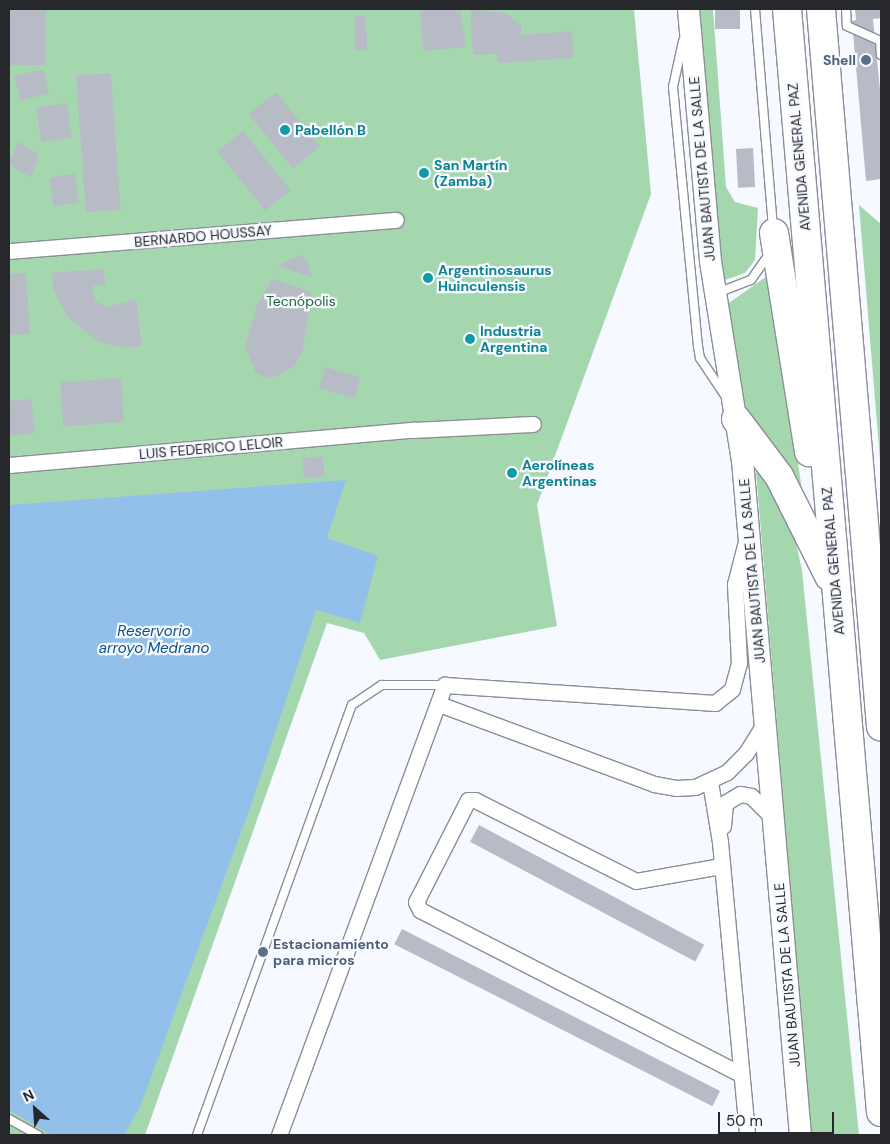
<!DOCTYPE html>
<meta charset="utf-8">
<style>
body{margin:0}
#map{position:relative;width:890px;height:1144px;overflow:hidden;background:#f6f9ff;font-family:"DM Sans",sans-serif}
div>[style]{position:absolute}
.green>*{inset:0;background:#a5d7ae}
.water>*{inset:0;background:#93c0eb}
.building>*{inset:0;background:#b7bbc5;transform-origin:0 0}
.roads{filter:drop-shadow(1px 0 #8a8e97) drop-shadow(-1px 0 #8a8e97) drop-shadow(0 1px #8a8e97) drop-shadow(0 -1px #8a8e97)}
.lane>*{height:8px;margin:-4px;padding:0 4px;transform-origin:4px;border-radius:4px;background:#fff}
.street>*{height:15px;margin:-7.5px;padding:0 7.5px;transform-origin:7.5px;border-radius:7.5px;background:#fff}
.secondary>*{height:21px;margin:-10.5px;padding:0 10.5px;transform-origin:10.5px;border-radius:10.5px;background:#fff}
.highway>*{height:28px;margin:-14px;padding:0 14px;transform-origin:14px;border-radius:14px;background:#fff}
.dots>*{width:14px;height:14px;translate:-50% -50%;box-sizing:border-box;border:2px solid #f6f9ff;border-radius:50%}
span{translate:-50% -50%;white-space:nowrap;text-align:center;line-height:1.15;-webkit-text-stroke:4.5px #f6f9ff;paint-order:stroke}
.service-label{font-size:14px;color:#4e5e75;font-weight:700}
.right{translate:-100% -50%;text-align:right}
.left{translate:0 -50%;text-align:left}
.culture-label{font-size:14px;color:#0d838f;font-weight:700}
.street-label{font-size:14px;color:#26282c}
.park-label{font-size:14px;color:#1d6634}
.water-label{font-size:15px;color:#0c5186;font-style:italic}
.frame{position:absolute;inset:0;border:10px solid #26282c;pointer-events:none}
.north{position:absolute;left:10px;top:1084px;width:50px;height:50px;-webkit-text-stroke:4px #f6f9ff;paint-order:stroke;rotate:334deg;font-size:14px;font-weight:700;line-height:20px;text-align:center;color:#26282c}
.north::after{content:'';display:block;margin:auto;width:18px;height:22px;background:#26282c;clip-path:polygon(50% 0,100% 100%,50% 72%,0 100%)}
.scale{position:absolute;left:718px;top:1112px;width:116px;height:22px;box-sizing:border-box;border:2px solid #26282c;border-top:0;padding-left:6px;font-size:15px;line-height:18px;white-space:nowrap;color:#26282c;-webkit-text-stroke:4px #f6f9ff;paint-order:stroke}
</style>
<div id="map">
<div class="green">
<i style="clip-path:polygon(9px 9px,634px 9px,651px 194px,537px 505px,557px 626px,380px 660px,364px 633px,327px 623px,145px 1135px,9px 1135px)"></i>
<i style="clip-path:polygon(697px 9px,713px 9px,726px 187px,735px 202px,758px 208px,755px 260px,745px 273px,722px 281px)"></i>
<i style="clip-path:polygon(859px 205px,881px 224px,881px 472px)"></i>
<i style="clip-path:polygon(770px 274px,802px 490px,801px 492px,747px 415px,726px 305px)"></i>
<i style="clip-path:polygon(755px 459px,795px 537px,802px 571px,859px 1135px,811px 1135px)"></i>
</div>
<div class="water">
<i style="clip-path:polygon(346px 480px,327px 538px,378px 556px,360px 623px,316px 610px,250px 808px,140px 1107px,124px 1135px,52px 1135px,9px 1110px,9px 505px)"></i>
</div>
<div class="building">
<i style="left:9px;top:9px;width:37px;height:56px"></i>
<i style="clip-path:polygon(420px 9px,460px 9px,466px 47px,423px 51px)"></i>
<i style="clip-path:polygon(470px 9px,505px 13px,521px 25px,521px 35px,572px 31px,574px 58px,498px 63px,497px 54px,473px 55px)"></i>
<i style="left:715px;top:9px;width:25px;height:20px"></i>
<i style="clip-path:polygon(855px 9px,881px 9px,881px 18px,873px 19px,881px 100px,881px 179px,866px 181px,852px 21px,856px 20px)"></i>
<i style="left:366px;top:16px;width:34px;height:12px;rotate:88deg"></i>
<i style="left:43px;top:69px;width:25px;height:30px;rotate:76deg"></i>
<i style="left:111px;top:73px;width:137px;height:35px;rotate:86deg"></i>
<i style="left:276px;top:92px;width:70px;height:35px;rotate:51deg"></i>
<i style="left:67px;top:103px;width:35px;height:31px;rotate:82deg"></i>
<i style="left:243px;top:131px;width:76px;height:33px;rotate:51deg"></i>
<i style="clip-path:polygon(18px 142px,39px 154px,31px 178px,9px 164px)"></i>
<i style="left:753px;top:148px;width:39px;height:17px;rotate:87deg"></i>
<i style="left:75px;top:174px;width:29px;height:26px;rotate:82deg"></i>
<i style="clip-path:polygon(300px 255px,307px 260px,312px 277px,277px 266px)"></i>
<i style="clip-path:polygon(104px 269px,105px 285px,92px 286px,96px 302px,107px 307px,136px 299px,142px 346px,126px 348px,98px 342px,66px 315px,53px 289px,52px 273px)"></i>
<i style="clip-path:polygon(26px 273px,30px 334px,9px 335px,9px 274px)"></i>
<i style="clip-path:polygon(272px 279px,311px 292px,303px 350px,295px 365px,278px 376px,264px 377px,256px 373px,245px 348px,257px 305px)"></i>
<i style="left:325px;top:367px;width:37px;height:22px;rotate:16deg"></i>
<i style="left:121px;top:378px;width:44px;height:61px;rotate:86deg"></i>
<i style="clip-path:polygon(31px 399px,35px 433px,9px 436px,9px 401px)"></i>
<i style="left:323px;top:456px;width:20px;height:21px;rotate:84deg"></i>
<i style="left:479px;top:825px;width:255px;height:19px;rotate:28deg"></i>
<i style="left:402px;top:929px;width:357px;height:17px;rotate:27deg"></i>
</div>
<div class="roads">
<div class="lane">
<i style="left:755px;top:9px;width:220px;rotate:85.3deg"></i>
<i style="left:846px;top:9px;width:17px;rotate:87deg"></i>
<i style="left:847px;top:26px;width:36px;rotate:24deg"></i>
<i style="left:880px;top:41px;width:14px;rotate:86deg"></i>
<i style="left:683px;top:41px;width:47px;rotate:102.3deg"></i>
<i style="left:673px;top:87px;width:260px;rotate:84.5deg"></i>
<i style="left:698px;top:346px;width:12px;rotate:81deg"></i>
<i style="left:700px;top:358px;width:43px;rotate:56.3deg"></i>
<i style="left:717px;top:293px;width:36px;rotate:-21deg"></i>
<i style="left:751px;top:280px;width:32px;rotate:-55deg"></i>
<i style="left:9px;top:1119px;width:33px;rotate:29deg"></i>
<i style="left:197px;top:1135px;width:457px;rotate:-70.2deg"></i>
<i style="left:352px;top:705px;width:36px;rotate:-34deg"></i>
<i style="left:382px;top:685px;width:63px"></i>
</div>
<div class="street">
<i style="left:9px;top:251px;width:388px;rotate:-4.6deg"></i>
<i style="left:9px;top:465px;width:406px;rotate:-5deg"></i>
<i style="left:413px;top:430px;width:120px;rotate:-2.9deg"></i>
<i style="left:439px;top:704px;width:229px;rotate:20.4deg"></i>
<i style="left:654px;top:784px;width:22px;rotate:10deg"></i>
<i style="left:676px;top:788px;width:19px;rotate:-3deg"></i>
<i style="left:695px;top:787px;width:35px;rotate:-25deg"></i>
<i style="left:727px;top:772px;width:27px;rotate:-45deg"></i>
<i style="left:746px;top:753px;width:36px;rotate:-58deg"></i>
<i style="left:710px;top:782px;width:61px;rotate:80.5deg"></i>
<i style="left:720px;top:842px;width:294px;rotate:84.7deg"></i>
<i style="left:723px;top:826px;width:23px;rotate:-85deg"></i>
<i style="left:725px;top:803px;width:17px;rotate:-31deg"></i>
<i style="left:740px;top:794px;width:11px;rotate:10deg"></i>
<i style="left:751px;top:796px;width:31px;rotate:45deg"></i>
<i style="left:721px;top:866px;width:86px;rotate:170deg"></i>
<i style="left:636px;top:881px;width:180px;rotate:-153.3deg"></i>
<i style="left:475px;top:800px;width:7px;rotate:180deg"></i>
<i style="left:468px;top:800px;width:114px;rotate:117deg"></i>
<i style="left:416px;top:902px;width:9px;rotate:63deg"></i>
<i style="left:420px;top:910px;width:360px;rotate:27.1deg"></i>
<i style="left:279px;top:1135px;width:480px;rotate:-69.8deg"></i>
<i style="left:445px;top:685px;width:271px;rotate:3.8deg"></i>
<i style="left:715px;top:703px;width:22px;rotate:-39deg"></i>
<i style="left:732px;top:689px;width:27px;rotate:-75deg"></i>
<i style="left:739px;top:663px;width:79px;rotate:-92.9deg"></i>
<i style="left:735px;top:584px;width:40px;rotate:-75.6deg"></i>
</div>
<div class="secondary">
<i style="left:688px;top:9px;width:253px;rotate:85deg"></i>
<i style="left:710px;top:261px;width:202px;rotate:80.9deg"></i>
<i style="left:742px;top:460px;width:677px;rotate:85.09deg"></i>
</div>
<div class="highway">
<i style="left:787px;top:9px;width:1107px;rotate:85.13deg"></i>
<i style="left:821px;top:9px;width:720px;rotate:85.22deg"></i>
<i style="left:774px;top:233px;width:222px;rotate:80.9deg"></i>
<i style="left:736px;top:419px;width:71px;rotate:53deg"></i>
<i style="left:779px;top:476px;width:112px;rotate:63.4deg"></i>
</div>
</div>
<div class="dots">
<i style="left:866px;top:60px;background:#5c6f8a"></i>
<i style="left:285px;top:130px;background:#0f9aa8"></i>
<i style="left:424px;top:173px;background:#0f9aa8"></i>
<i style="left:428px;top:278px;background:#0f9aa8"></i>
<i style="left:470px;top:339px;background:#0f9aa8"></i>
<i style="left:512px;top:473px;background:#0f9aa8"></i>
<i style="left:263px;top:952px;background:#5c6f8a"></i>
</div>
<div class="service-label">
<span class="right" style="left:856px;top:60px">Shell</span>
<span class="left" style="left:273px;top:952px">Estacionamiento<br>para micros</span>
</div>
<div class="culture-label">
<span class="left" style="left:295px;top:130px">Pabellón B</span>
<span class="left" style="left:434px;top:173px">San Martín<br>(Zamba)</span>
<span class="left" style="left:438px;top:278px">Argentinosaurus<br>Huinculensis</span>
<span class="left" style="left:480px;top:339px">Industria<br>Argentina</span>
<span class="left" style="left:522px;top:473px">Aerolíneas<br>Argentinas</span>
</div>
<div class="street-label">
<span style="left:799px;top:157px;rotate:-95deg">AVENIDA GENERAL PAZ</span>
<span style="left:702px;top:169px;rotate:-95deg">JUAN BAUTISTA DE LA SALLE</span>
<span style="left:203px;top:236px;rotate:-5deg">BERNARDO HOUSSAY</span>
<span style="left:211px;top:448px;rotate:-5deg">LUIS FEDERICO LELOIR</span>
<span style="left:833px;top:561px;rotate:-95deg">AVENIDA GENERAL PAZ</span>
<span style="left:752px;top:571px;rotate:-95deg">JUAN BAUTISTA DE LA SALLE</span>
<span style="left:787px;top:975px;rotate:-95deg">JUAN BAUTISTA DE LA SALLE</span>
</div>
<div class="park-label">
<span style="left:301px;top:301px">Tecnópolis</span>
</div>
<div class="water-label">
<span style="left:154px;top:640px">Reservorio<br>arroyo Medrano</span>
</div>
<div class="frame"></div>
<div class="north">N</div>
<div class="scale">50 m</div>
</div>
